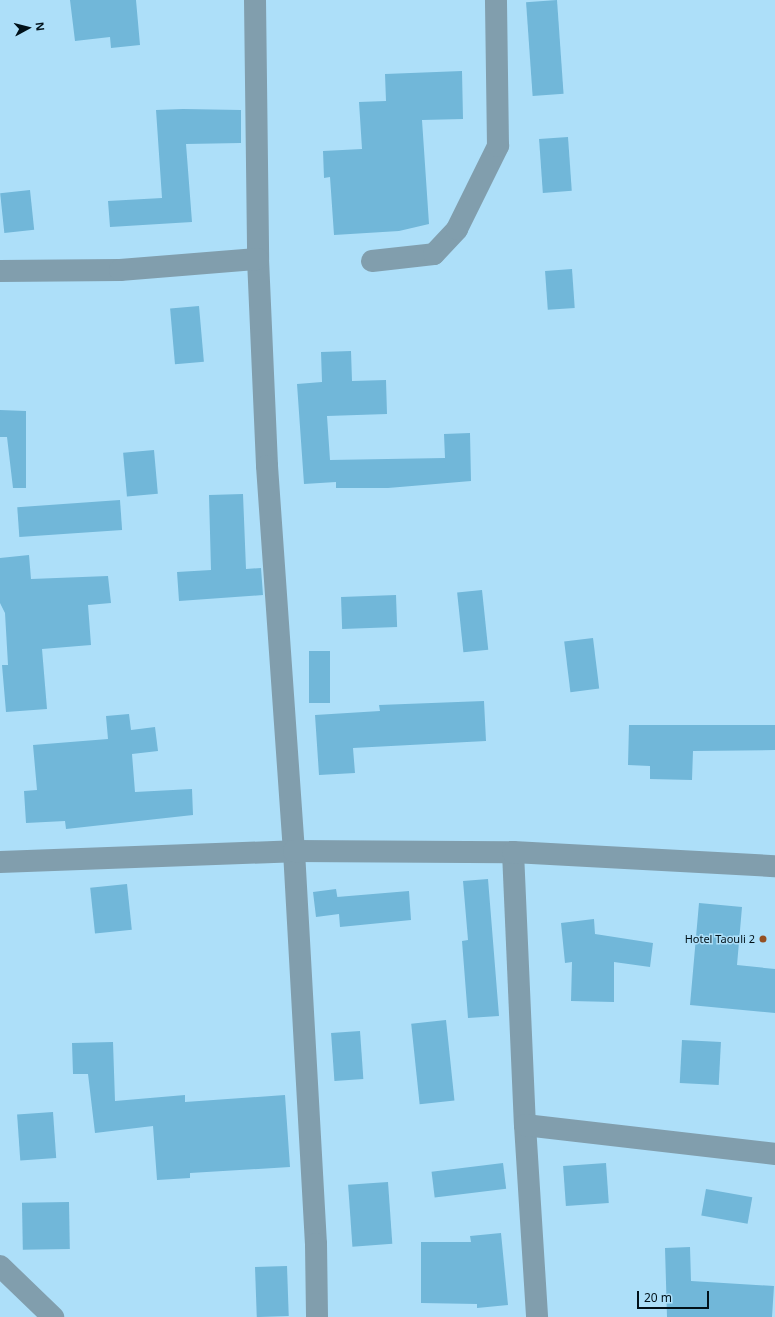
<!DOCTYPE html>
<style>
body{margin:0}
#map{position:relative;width:775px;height:1317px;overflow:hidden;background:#addff9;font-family:"Noto Sans",sans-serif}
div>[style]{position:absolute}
.building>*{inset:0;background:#71b7d9;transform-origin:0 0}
.street>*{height:22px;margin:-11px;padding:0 11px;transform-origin:11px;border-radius:11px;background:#819ead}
.dots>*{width:11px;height:11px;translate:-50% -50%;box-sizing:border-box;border:2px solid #addff9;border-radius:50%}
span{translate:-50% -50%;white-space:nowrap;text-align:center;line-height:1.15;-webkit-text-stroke:3px #addff9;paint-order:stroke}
.poi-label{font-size:11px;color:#011119}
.right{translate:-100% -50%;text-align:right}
.north{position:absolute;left:8px;top:8px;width:40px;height:40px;-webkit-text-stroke:3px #addff9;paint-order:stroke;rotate:83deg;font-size:11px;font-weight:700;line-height:16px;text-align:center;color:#011119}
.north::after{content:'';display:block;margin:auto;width:14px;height:18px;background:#011119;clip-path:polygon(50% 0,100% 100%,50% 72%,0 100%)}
.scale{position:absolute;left:637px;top:1291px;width:72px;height:18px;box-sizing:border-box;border:2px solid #011119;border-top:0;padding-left:5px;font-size:12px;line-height:14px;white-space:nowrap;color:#011119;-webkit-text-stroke:3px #addff9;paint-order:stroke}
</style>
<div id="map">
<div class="building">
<i style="clip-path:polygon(70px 0,136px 0,140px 45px,111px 48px,110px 37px,75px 41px)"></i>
<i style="left:557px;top:0;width:94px;height:31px;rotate:86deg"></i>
<i style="clip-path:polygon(462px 71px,463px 119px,422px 120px,429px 224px,399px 231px,334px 235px,330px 177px,324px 178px,323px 151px,362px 149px,359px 102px,386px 101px,385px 74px)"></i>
<i style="clip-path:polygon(183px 109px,241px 110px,241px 143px,186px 144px,192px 222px,110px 227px,108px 201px,162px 198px,156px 110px)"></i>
<i style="left:568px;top:137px;width:54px;height:29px;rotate:86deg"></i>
<i style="left:30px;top:190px;width:40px;height:30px;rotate:84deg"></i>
<i style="left:572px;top:269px;width:39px;height:27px;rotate:86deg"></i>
<i style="left:199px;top:306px;width:56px;height:29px;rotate:85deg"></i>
<i style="clip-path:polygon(351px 351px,352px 381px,386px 380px,387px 414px,327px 416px,330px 460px,445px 458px,444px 434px,470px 433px,471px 481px,388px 488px,336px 488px,336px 482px,304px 484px,297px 384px,322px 382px,321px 352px)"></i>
<i style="clip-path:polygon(0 410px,26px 411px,26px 488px,13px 488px,7px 437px,0 437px)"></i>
<i style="left:154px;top:450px;width:44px;height:31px;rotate:85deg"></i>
<i style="clip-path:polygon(243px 494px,246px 569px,261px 568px,263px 595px,179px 601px,177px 572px,211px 570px,209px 495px)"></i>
<i style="left:120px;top:500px;width:30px;height:103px;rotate:86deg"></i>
<i style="clip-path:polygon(29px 555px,31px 579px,108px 576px,111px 603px,88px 605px,91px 645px,42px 649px,47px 709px,6px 712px,2px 665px,8px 665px,5px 613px,0 603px,0 558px)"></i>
<i style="left:482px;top:590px;width:60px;height:25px;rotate:84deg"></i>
<i style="left:396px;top:595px;width:32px;height:55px;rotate:88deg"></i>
<i style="left:593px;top:638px;width:51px;height:29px;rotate:83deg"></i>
<i style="left:309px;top:651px;width:21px;height:52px"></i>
<i style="clip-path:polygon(484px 701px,486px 741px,353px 748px,355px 773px,319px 775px,315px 715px,380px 711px,379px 705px)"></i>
<i style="clip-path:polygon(129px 714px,131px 730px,155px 727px,158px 751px,132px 754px,135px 792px,192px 789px,193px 815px,66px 829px,65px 821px,26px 823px,24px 791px,37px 790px,33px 745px,108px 739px,106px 716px)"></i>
<i style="clip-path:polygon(629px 725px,775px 725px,775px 750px,693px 751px,692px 780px,650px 779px,650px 766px,628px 765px)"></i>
<i style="clip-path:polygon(488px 879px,499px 1016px,468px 1018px,462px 941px,468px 940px,463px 881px)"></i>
<i style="left:127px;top:884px;width:46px;height:37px;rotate:84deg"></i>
<i style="clip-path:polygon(336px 889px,338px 901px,337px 897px,409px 891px,411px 920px,340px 927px,339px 914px,316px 917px,313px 892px)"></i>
<i style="clip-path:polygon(699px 903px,742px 907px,737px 965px,775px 969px,775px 1013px,690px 1005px)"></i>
<i style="clip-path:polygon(594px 919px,595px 934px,653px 943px,650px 967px,614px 962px,614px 1002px,571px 1001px,572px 962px,565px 963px,561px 923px)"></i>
<i style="left:446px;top:1020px;width:81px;height:35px;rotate:84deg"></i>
<i style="left:360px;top:1031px;width:48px;height:29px;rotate:86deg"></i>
<i style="left:682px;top:1040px;width:39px;height:43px;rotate:3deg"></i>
<i style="clip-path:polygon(113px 1042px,115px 1101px,185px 1095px,185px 1102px,285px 1095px,290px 1167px,190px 1173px,190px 1178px,157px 1180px,153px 1126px,95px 1133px,88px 1074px,73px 1074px,72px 1043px)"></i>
<i style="left:53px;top:1112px;width:46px;height:36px;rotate:86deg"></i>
<i style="left:503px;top:1163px;width:26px;height:72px;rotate:83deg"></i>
<i style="left:606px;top:1163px;width:40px;height:43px;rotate:86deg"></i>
<i style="left:388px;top:1182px;width:62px;height:40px;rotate:86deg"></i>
<i style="left:706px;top:1189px;width:47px;height:27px;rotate:10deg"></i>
<i style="left:69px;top:1202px;width:47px;height:47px;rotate:89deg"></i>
<i style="clip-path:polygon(501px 1233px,508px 1305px,477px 1308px,477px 1304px,421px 1303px,421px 1242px,471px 1242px,470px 1236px)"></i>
<i style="clip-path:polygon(690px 1247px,691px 1281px,774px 1286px,772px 1317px,667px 1317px,665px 1248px)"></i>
<i style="left:287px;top:1266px;width:50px;height:32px;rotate:88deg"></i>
</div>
<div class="street">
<i style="left:255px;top:0;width:259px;rotate:89.3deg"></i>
<i style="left:258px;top:259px;width:207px;rotate:87.5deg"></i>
<i style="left:267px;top:466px;width:386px;rotate:86deg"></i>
<i style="left:294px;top:851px;width:394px;rotate:86.8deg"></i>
<i style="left:316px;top:1244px;width:73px;rotate:89.2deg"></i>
<i style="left:372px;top:261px;width:62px;rotate:-6.4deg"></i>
<i style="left:434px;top:254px;width:34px;rotate:-47deg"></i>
<i style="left:457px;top:229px;width:93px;rotate:-63.7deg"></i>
<i style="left:498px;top:146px;width:146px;rotate:-90.8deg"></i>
<i style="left:0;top:271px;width:120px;rotate:-0.5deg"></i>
<i style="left:120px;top:270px;width:138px;rotate:-4.6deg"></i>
<i style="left:513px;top:852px;width:273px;rotate:87.5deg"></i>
<i style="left:525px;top:1125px;width:192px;rotate:86.4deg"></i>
<i style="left:0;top:862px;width:294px;rotate:-2.1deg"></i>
<i style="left:294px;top:851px;width:219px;rotate:0.3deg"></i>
<i style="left:513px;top:852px;width:262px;rotate:3.1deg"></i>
<i style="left:525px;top:1125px;width:252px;rotate:6.6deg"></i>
<i style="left:0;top:1266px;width:74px;rotate:43.9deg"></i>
</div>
<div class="dots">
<i style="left:763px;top:939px;background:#945023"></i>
</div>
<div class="poi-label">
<span class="right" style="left:755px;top:939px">Hotel Taouli 2</span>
</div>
<div class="north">N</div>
<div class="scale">20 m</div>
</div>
